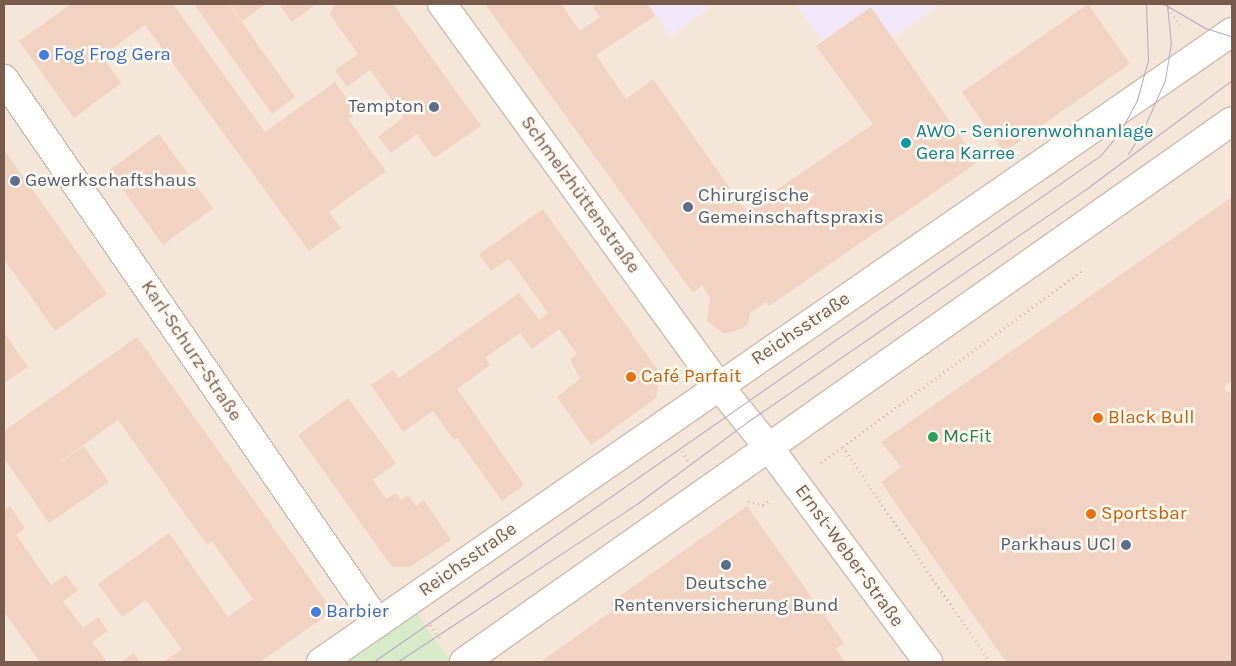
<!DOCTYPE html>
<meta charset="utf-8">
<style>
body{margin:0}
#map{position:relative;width:1236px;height:666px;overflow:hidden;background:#fdf5eb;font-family:Karla,sans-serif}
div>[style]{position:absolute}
.residential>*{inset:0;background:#f4e7d9;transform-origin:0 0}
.education>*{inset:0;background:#f2e7f9}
.green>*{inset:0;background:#d8ebc8}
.building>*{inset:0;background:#f2d3c2;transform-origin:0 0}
.path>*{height:3px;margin-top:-1.5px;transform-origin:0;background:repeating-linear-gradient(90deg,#d8b6a4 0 1px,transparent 0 5px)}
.roads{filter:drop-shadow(1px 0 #cfbdaf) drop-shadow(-1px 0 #cfbdaf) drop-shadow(0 1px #cfbdaf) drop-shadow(0 -1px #cfbdaf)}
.street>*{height:28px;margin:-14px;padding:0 14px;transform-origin:14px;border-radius:14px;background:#fff}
.secondary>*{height:28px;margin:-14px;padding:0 14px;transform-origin:14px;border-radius:14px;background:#fff}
.tram>*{height:1px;margin:-0.5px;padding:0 0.5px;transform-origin:0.5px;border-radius:0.5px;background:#b8a7c8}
.dots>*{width:14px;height:14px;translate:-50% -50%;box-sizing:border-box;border:2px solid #fff9f1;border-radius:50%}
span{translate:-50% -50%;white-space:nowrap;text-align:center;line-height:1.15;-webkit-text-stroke:5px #fff9f1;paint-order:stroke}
.shop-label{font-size:19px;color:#366cbe}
.left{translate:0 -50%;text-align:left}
.service-label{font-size:19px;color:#4e5e75}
.right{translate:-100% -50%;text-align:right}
.culture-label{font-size:19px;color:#0d838f}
.street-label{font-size:19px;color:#785b4d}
.food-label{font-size:19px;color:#c56008}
.leisure-label{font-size:19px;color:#27864d}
.frame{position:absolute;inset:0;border:5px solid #785b4d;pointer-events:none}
</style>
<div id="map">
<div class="residential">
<i style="left:4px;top:4px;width:1228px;height:658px"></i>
</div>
<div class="education">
<i style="clip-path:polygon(648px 4px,713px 4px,671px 36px)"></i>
<i style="clip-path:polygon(796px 4px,940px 4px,892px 38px,871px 7px,823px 41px)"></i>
</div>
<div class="green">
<i style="clip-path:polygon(414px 610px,451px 662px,341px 662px)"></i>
</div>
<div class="building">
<i style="clip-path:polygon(71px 4px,173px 4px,265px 132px,335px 82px,357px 113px,348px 119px,386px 171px,329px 212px,341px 228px,309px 251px,145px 25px,102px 56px,121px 83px,74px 118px,19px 41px)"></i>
<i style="clip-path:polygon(194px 4px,229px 4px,295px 97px,272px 114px)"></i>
<i style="clip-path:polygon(230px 4px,266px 4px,242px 21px)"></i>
<i style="clip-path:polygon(279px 4px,316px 4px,292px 22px)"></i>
<i style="clip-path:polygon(334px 4px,393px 4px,481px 126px,434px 158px,417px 134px,391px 153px,378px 137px,404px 117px,370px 70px,347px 87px,335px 70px,358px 54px,330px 15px)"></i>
<i style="clip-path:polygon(485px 4px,561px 4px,580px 31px,600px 17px,593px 7px,597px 4px,648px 4px,655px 16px,596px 55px,626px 99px,653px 79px,746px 211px,873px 124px,816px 46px,871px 7px,978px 162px,769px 306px,766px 302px,750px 313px,748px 324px,741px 329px,724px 334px,707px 321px,710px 298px,702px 285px,693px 293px)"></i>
<i style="left:1088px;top:4px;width:73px;height:154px;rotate:55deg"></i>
<i style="left:159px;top:134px;width:92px;height:62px;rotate:54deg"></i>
<i style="clip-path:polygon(4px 150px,107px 294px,55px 331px,4px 259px)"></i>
<i style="clip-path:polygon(1232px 197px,1232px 380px,1224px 388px,1232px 398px,1232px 662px,1006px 662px,881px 482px,901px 467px,881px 442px)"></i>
<i style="clip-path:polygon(543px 209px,660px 373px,656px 398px,591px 445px,557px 397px,580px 379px,570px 359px,577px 354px,559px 329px,532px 349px,520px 333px,485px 358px,490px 365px,457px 389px,524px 485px,502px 501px,457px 438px,454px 440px,433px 411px,403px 432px,371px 385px,393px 370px,399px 378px,519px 293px,539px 320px,548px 313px,509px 259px,491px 271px,479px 254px)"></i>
<i style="clip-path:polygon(4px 332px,28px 367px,4px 383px)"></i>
<i style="clip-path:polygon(137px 337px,333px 611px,260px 662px,163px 662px,182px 649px,146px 600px,122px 617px,98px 584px,169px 533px,228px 617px,253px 599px,212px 541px,207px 545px,118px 420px,47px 471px,84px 446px,109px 482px,49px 523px,4px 458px,4px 431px)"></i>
<i style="clip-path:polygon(348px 398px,396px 463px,373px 480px,386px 499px,396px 493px,401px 500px,408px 495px,416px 506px,424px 500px,451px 540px,410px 567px,392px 567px,298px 435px)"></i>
<i style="clip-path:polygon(10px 506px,25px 528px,16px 535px,51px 585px,66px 575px,78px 591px,63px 601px,83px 628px,98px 617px,108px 631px,92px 642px,107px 662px,40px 662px,4px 612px,4px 510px)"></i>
<i style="clip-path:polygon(747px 506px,844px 643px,836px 649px,845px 662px,540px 662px,615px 609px,610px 603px)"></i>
<i style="clip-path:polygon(134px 653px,140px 662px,121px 662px)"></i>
</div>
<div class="path">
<i style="left:1165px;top:4px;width:29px;rotate:55deg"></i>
<i style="left:1229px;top:393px;width:4px;rotate:-45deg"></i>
<i style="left:682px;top:451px;width:13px;rotate:58deg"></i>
<i style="left:821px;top:463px;width:27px;rotate:-36deg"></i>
<i style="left:748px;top:501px;width:16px;rotate:15deg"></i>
<i style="left:763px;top:505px;width:6px;rotate:-31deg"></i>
<i style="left:430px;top:625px;width:19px;rotate:54deg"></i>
<i style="left:990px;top:662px;width:260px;rotate:-124.4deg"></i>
<i style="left:843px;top:447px;width:296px;rotate:-36.5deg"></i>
</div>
<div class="roads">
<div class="street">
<i style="left:442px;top:4px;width:470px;rotate:54.1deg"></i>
<i style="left:4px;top:79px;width:660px;rotate:55.49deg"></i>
<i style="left:770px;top:449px;width:265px;rotate:53.4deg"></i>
</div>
<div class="secondary">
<i style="left:718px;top:385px;width:82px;rotate:50.9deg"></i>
<i style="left:321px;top:662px;width:1108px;rotate:-34.67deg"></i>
<i style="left:464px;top:662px;width:939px;rotate:-35.16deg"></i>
</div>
</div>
<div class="tram">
<i style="left:1164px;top:4px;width:48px;rotate:30.3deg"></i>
<i style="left:1205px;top:28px;width:28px;rotate:17deg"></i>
<i style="left:1128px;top:154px;width:28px;rotate:-58deg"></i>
<i style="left:1143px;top:130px;width:55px;rotate:-66.3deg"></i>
<i style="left:1165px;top:80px;width:36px;rotate:-81deg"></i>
<i style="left:1171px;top:44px;width:40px;rotate:-95.7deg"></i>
<i style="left:373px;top:662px;width:887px;rotate:-34.85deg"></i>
<i style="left:1101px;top:155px;width:32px;rotate:-51deg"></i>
<i style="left:1121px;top:130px;width:34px;rotate:-62deg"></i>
<i style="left:1137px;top:100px;width:41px;rotate:-74.6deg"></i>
<i style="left:1148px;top:60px;width:56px;rotate:-92deg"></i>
<i style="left:397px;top:662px;width:289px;rotate:-33.4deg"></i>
<i style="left:638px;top:503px;width:136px;rotate:-36.6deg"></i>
<i style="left:747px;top:422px;width:416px;rotate:-34.5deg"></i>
<i style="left:1090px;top:186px;width:177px;rotate:-36.7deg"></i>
</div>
<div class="dots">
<i style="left:44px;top:55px;background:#3f7fe0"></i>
<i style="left:434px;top:107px;background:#5c6f8a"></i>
<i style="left:906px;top:143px;background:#0f9aa8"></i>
<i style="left:15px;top:181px;background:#5c6f8a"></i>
<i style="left:688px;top:207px;background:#5c6f8a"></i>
<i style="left:631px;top:377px;background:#e8710a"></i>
<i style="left:1098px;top:418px;background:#e8710a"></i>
<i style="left:933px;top:437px;background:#2e9e5b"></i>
<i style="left:1091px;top:514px;background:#e8710a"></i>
<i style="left:1126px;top:545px;background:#5c6f8a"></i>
<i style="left:726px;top:565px;background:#5c6f8a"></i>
<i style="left:316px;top:612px;background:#3f7fe0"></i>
</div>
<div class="shop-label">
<span class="left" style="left:54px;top:55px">Fog Frog Gera</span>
<span class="left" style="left:326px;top:612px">Barbier</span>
</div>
<div class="service-label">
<span class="right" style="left:424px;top:107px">Tempton</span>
<span class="left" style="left:25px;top:181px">Gewerkschaftshaus</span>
<span class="left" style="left:698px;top:207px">Chirurgische<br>Gemeinschaftspraxis</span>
<span class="right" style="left:1116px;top:545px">Parkhaus UCI</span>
<span style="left:726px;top:595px">Deutsche<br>Rentenversicherung Bund</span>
</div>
<div class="culture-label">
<span class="left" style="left:916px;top:143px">AWO - Seniorenwohnanlage<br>Gera Karree</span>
</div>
<div class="street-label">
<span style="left:580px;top:195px;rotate:54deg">Schmelzhüttenstraße</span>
<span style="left:801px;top:329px;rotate:-34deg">Reichsstraße</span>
<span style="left:191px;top:351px;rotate:56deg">Karl-Schurz-Straße</span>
<span style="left:849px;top:556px;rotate:54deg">Ernst-Weber-Straße</span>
<span style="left:468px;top:560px;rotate:-35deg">Reichsstraße</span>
</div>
<div class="food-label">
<span class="left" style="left:641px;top:377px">Café Parfait</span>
<span class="left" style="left:1108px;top:418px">Black Bull</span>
<span class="left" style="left:1101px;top:514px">Sportsbar</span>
</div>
<div class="leisure-label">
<span class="left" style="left:943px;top:437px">McFit</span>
</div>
<div class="frame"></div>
</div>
